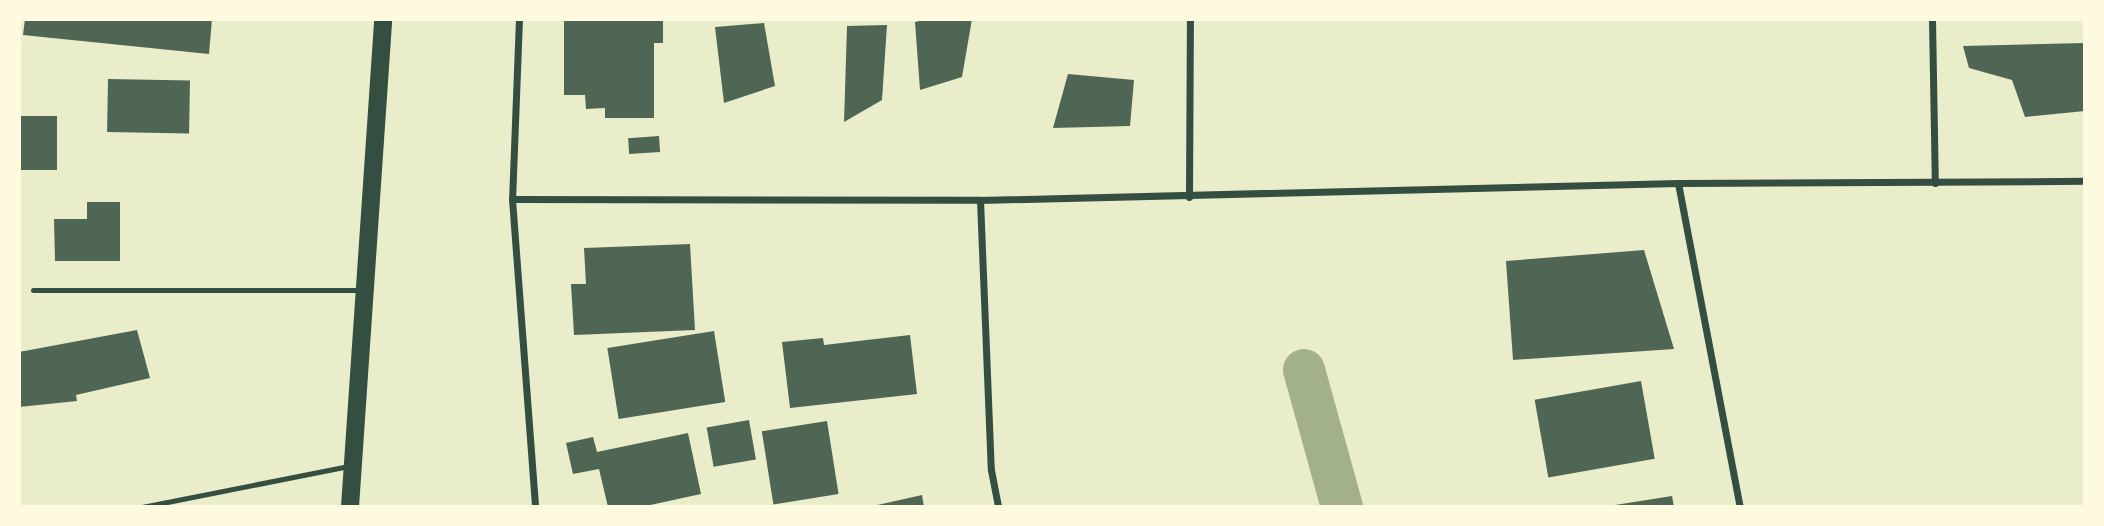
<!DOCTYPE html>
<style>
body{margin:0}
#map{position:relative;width:2104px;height:526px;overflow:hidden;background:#e9edc9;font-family:"Work Sans",sans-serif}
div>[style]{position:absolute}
.canal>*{height:42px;margin:-21px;padding:0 21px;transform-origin:21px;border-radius:21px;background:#a3b18a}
.building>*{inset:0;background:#4f6655;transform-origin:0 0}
.service>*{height:5px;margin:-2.5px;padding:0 2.5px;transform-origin:2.5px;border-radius:2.5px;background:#344e41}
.minor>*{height:7px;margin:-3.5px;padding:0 3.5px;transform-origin:3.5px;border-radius:3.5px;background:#344e41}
.primary>*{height:18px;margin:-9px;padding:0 9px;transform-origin:9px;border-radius:9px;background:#344e41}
span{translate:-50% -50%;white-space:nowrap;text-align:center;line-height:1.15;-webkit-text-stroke:6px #fefae0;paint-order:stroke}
.frame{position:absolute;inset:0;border:21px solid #fefae0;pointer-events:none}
</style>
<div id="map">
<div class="canal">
<i style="left:1304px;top:370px;width:142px;rotate:74.5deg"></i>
</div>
<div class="building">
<i style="clip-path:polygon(25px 19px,212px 19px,209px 54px,23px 35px)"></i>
<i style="clip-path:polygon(564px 19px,663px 19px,663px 43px,654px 43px,654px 118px,605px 118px,605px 108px,586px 109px,585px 95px,564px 95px)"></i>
<i style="clip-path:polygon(929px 19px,972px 19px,962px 77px,920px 90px,915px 22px)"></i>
<i style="clip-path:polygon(764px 23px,775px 86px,724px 103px,715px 27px)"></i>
<i style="clip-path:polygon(887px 25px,882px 100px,844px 122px,847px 26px)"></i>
<i style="clip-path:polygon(2085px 43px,2085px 111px,2025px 117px,2012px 80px,1969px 68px,1963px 46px)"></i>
<i style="clip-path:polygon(1068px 74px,1134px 80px,1130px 126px,1053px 128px)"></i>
<i style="left:108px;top:79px;width:82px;height:53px;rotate:1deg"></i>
<i style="left:19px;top:116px;width:38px;height:54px"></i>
<i style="left:659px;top:136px;width:16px;height:31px;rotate:86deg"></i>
<i style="clip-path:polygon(87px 202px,120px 202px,120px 261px,55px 261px,54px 219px,87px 219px)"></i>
<i style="clip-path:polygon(690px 244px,695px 330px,574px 335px,571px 284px,586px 284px,584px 248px)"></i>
<i style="clip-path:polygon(1644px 250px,1674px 349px,1513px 360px,1506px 261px)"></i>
<i style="clip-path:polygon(137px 330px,150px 378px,76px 395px,77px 401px,19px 407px,19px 352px)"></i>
<i style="left:714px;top:331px;width:72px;height:108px;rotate:81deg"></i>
<i style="clip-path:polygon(910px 335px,917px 394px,790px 408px,782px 342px,823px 338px,824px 345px)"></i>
<i style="left:1641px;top:381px;width:79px;height:108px;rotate:80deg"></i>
<i style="left:749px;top:420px;width:40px;height:43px;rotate:80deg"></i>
<i style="left:827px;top:421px;width:74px;height:66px;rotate:81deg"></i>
<i style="clip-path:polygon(688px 433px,701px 494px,641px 507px,608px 507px,599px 469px,573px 474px,566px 443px,593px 437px,597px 452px)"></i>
<i style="clip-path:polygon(922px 495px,924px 507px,873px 507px,873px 506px)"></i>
<i style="clip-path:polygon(1672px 496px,1674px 507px,1615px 507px,1615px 505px)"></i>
</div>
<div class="service">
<i style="left:33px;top:290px;width:329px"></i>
<i style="left:142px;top:507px;width:212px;rotate:-11.2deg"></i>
</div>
<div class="minor">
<i style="left:519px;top:19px;width:180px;rotate:92.2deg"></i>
<i style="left:512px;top:199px;width:309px;rotate:85.7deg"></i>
<i style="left:1932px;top:19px;width:164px;rotate:89deg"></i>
<i style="left:1678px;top:183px;width:330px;rotate:79.2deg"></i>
<i style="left:1189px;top:197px;width:178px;rotate:-89.7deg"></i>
<i style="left:512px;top:199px;width:468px;rotate:0.1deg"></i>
<i style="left:980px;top:200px;width:698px;rotate:-1.4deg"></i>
<i style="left:1678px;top:183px;width:407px;rotate:-0.3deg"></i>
<i style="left:980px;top:200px;width:270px;rotate:87.7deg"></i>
<i style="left:991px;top:470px;width:38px;rotate:79deg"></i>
</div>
<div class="primary">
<i style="left:350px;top:507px;width:489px;rotate:-86.1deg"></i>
</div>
<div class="frame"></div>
</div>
